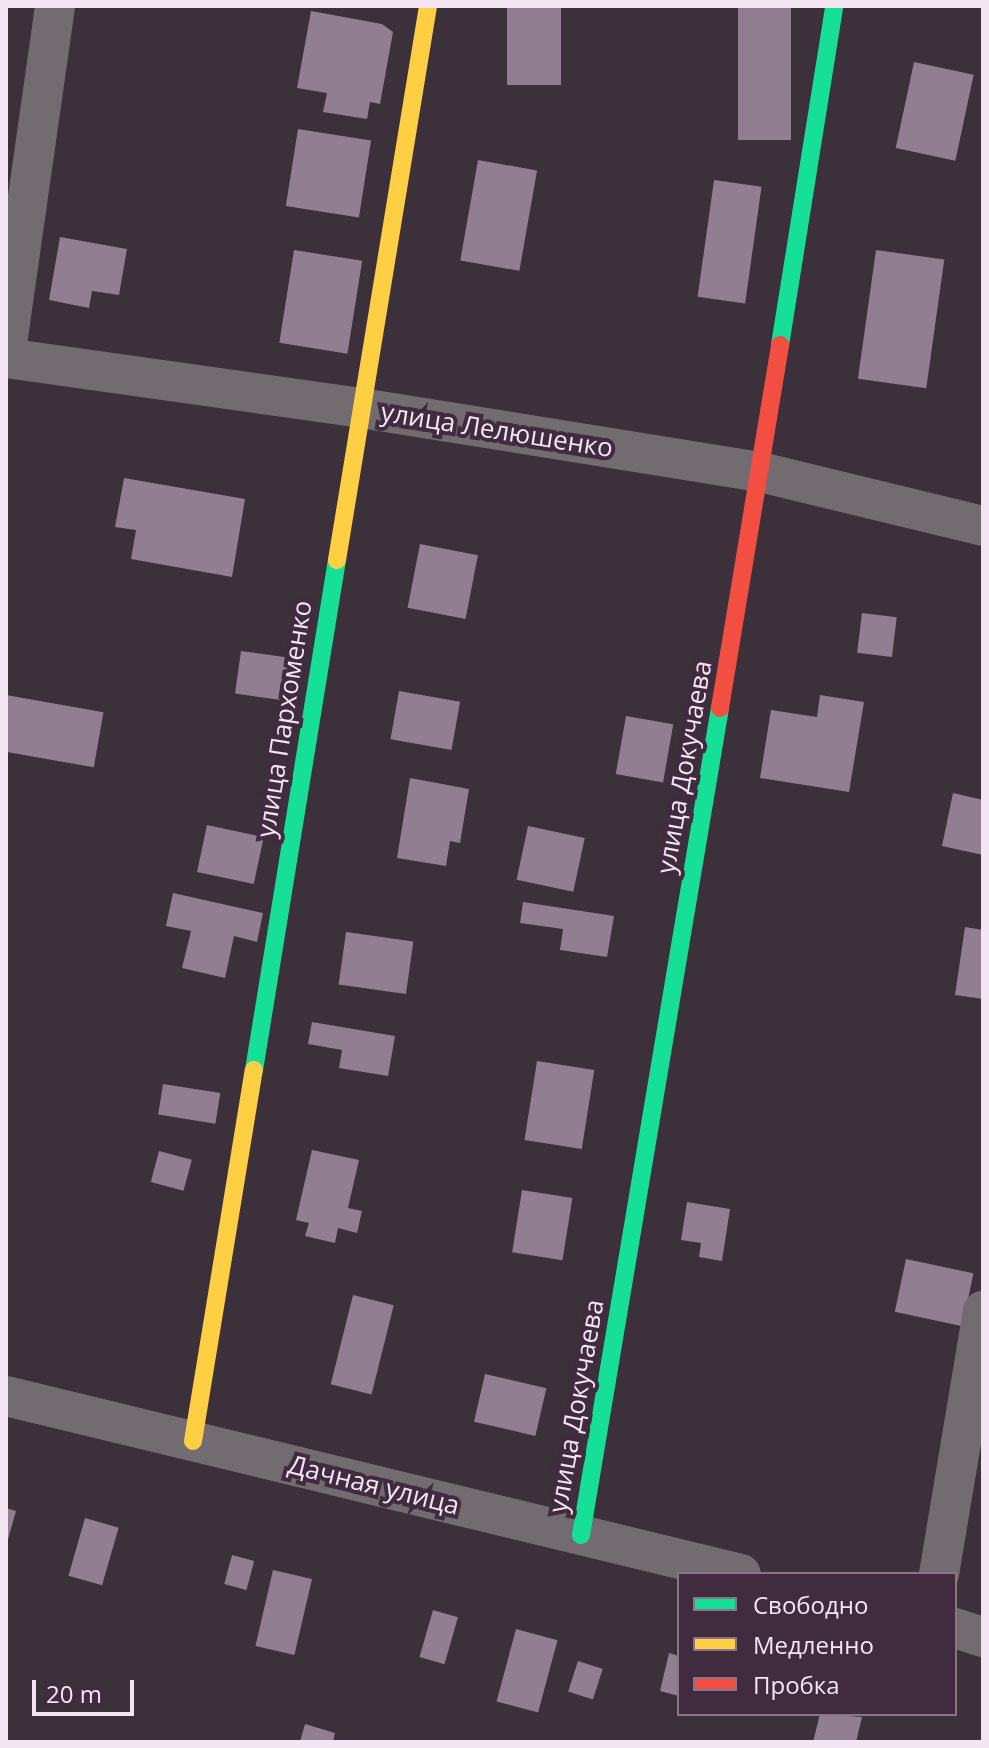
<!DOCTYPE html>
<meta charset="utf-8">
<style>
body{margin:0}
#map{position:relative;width:989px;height:1748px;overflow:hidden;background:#3c303b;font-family:"Open Sans",sans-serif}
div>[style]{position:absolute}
.building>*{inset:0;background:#917e90;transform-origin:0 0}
.street>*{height:40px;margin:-20px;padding:0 20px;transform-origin:20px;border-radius:20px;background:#726c71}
.fast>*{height:18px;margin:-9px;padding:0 9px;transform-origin:9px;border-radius:9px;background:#16e098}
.slow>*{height:18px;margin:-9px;padding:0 9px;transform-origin:9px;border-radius:9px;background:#ffcf43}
.jam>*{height:18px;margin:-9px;padding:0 9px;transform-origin:9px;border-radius:9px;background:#f24e42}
span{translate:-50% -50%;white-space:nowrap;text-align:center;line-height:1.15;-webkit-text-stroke:8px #412b3f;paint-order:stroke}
.street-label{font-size:26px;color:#f4e5f2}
.frame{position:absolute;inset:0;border:8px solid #f4e5f2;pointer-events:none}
.legend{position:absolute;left:677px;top:1572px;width:280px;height:144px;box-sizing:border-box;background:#412b3f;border:2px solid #897587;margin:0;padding:10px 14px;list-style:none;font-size:24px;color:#f4e5f2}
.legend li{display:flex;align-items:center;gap:16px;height:40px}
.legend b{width:40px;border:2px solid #897587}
.scale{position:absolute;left:32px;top:1680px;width:102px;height:36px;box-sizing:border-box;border:4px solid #f4e5f2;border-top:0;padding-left:10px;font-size:24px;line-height:28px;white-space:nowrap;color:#f4e5f2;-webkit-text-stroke:6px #412b3f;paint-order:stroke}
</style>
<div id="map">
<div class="building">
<i style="left:507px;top:6px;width:54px;height:79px"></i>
<i style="left:738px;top:6px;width:53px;height:134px"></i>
<i style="clip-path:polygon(311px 11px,382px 24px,393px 32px,380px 104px,370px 102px,367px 119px,323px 112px,327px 93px,297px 88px)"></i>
<i style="left:914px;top:62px;width:61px;height:88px;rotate:12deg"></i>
<i style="left:298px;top:129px;width:74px;height:78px;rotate:9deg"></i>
<i style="left:478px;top:160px;width:60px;height:102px;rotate:10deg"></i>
<i style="left:714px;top:180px;width:48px;height:118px;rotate:8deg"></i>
<i style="clip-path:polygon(60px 237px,127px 249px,119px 295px,92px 291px,89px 308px,49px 300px)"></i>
<i style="left:294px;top:250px;width:69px;height:94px;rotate:9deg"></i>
<i style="left:876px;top:250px;width:69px;height:130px;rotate:8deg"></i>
<i style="clip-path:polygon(124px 478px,245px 499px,232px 577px,131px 559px,136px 530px,115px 527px)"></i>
<i style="left:420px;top:544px;width:59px;height:65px;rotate:11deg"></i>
<i style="left:862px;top:613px;width:35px;height:40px;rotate:7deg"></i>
<i style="left:241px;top:651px;width:63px;height:43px;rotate:8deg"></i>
<i style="left:399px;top:691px;width:62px;height:49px;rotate:10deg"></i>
<i style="left:6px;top:695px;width:99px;height:56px;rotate:10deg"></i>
<i style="clip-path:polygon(820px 695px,864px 702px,849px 792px,760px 778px,771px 710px,817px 717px)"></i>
<i style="left:626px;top:716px;width:48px;height:59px;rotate:10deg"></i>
<i style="clip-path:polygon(410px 778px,469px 789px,460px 843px,450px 841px,446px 866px,397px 858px)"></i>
<i style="clip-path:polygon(953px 793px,983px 800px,983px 855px,942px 846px)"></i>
<i style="left:207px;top:825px;width:58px;height:48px;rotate:12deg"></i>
<i style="left:528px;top:826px;width:58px;height:55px;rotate:12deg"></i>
<i style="clip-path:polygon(173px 893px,263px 913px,257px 942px,234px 936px,225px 978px,182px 968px,191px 931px,166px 926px)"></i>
<i style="clip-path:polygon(523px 902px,614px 916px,607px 957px,560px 950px,563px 929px,520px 923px)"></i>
<i style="clip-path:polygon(965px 927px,983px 930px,983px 999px,955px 995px)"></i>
<i style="left:346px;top:932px;width:68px;height:53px;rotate:8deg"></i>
<i style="clip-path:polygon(312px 1022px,395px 1036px,388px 1076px,339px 1068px,342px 1050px,308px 1044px)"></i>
<i style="left:537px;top:1061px;width:58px;height:80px;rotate:9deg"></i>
<i style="left:163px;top:1084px;width:58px;height:31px;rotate:9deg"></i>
<i style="clip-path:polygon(312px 1150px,359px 1160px,348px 1208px,362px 1211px,357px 1233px,338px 1228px,335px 1243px,305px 1236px,309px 1223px,296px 1220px)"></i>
<i style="left:159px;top:1151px;width:34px;height:32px;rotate:15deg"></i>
<i style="left:522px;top:1190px;width:51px;height:63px;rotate:9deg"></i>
<i style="clip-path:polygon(687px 1202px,730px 1209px,722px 1261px,699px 1257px,701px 1243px,681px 1240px)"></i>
<i style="left:906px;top:1259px;width:69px;height:54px;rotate:12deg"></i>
<i style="left:353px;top:1295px;width:42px;height:92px;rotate:14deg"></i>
<i style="left:485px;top:1374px;width:63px;height:49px;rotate:13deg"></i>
<i style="clip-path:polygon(6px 1508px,16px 1511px,7px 1543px,6px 1542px)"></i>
<i style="left:85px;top:1518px;width:35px;height:60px;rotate:16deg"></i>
<i style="left:232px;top:1555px;width:23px;height:30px;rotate:15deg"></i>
<i style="left:273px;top:1570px;width:40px;height:78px;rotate:13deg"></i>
<i style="left:433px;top:1610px;width:26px;height:49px;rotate:16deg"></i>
<i style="left:516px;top:1629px;width:43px;height:75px;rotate:15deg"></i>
<i style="clip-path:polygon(669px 1653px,679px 1656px,679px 1696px,660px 1691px)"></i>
<i style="left:578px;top:1661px;width:26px;height:32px;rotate:18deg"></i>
<i style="clip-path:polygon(820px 1714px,862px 1717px,856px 1742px,813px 1742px)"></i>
<i style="clip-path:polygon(305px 1724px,335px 1733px,333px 1742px,300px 1742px)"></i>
</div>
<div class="street">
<i style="left:6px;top:351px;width:348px;rotate:-81.9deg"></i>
<i style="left:6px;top:358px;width:359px;rotate:8deg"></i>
<i style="left:361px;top:408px;width:404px;rotate:9.1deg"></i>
<i style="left:760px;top:472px;width:229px;rotate:13.6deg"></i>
<i style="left:6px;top:1396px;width:756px;rotate:13.61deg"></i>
<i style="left:939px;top:1574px;width:267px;rotate:-80.5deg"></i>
<i style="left:955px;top:1628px;width:29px;rotate:18deg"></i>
</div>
<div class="fast">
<i style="left:780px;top:345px;width:343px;rotate:-80.9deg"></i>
<i style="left:254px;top:1070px;width:517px;rotate:-80.76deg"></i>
<i style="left:581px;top:1535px;width:839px;rotate:-80.46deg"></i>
</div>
<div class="slow">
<i style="left:337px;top:560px;width:561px;rotate:-80.67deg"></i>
<i style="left:193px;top:1441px;width:376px;rotate:-80.7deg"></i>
</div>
<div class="jam">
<i style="left:720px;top:708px;width:368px;rotate:-80.6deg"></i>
</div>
<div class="street-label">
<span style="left:497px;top:430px;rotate:9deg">улица Лелюшенко</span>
<span style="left:284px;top:719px;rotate:-81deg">улица Пархоменко</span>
<span style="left:684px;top:767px;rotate:-80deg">улица Докучаева</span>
<span style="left:576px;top:1406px;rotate:-80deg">улица Докучаева</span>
<span style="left:374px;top:1485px;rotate:14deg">Дачная улица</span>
</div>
<div class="frame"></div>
<ul class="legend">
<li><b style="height:10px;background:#16e098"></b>Свободно</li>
<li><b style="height:10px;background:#ffcf43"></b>Медленно</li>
<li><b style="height:10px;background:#f24e42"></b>Пробка</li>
</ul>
<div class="scale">20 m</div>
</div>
